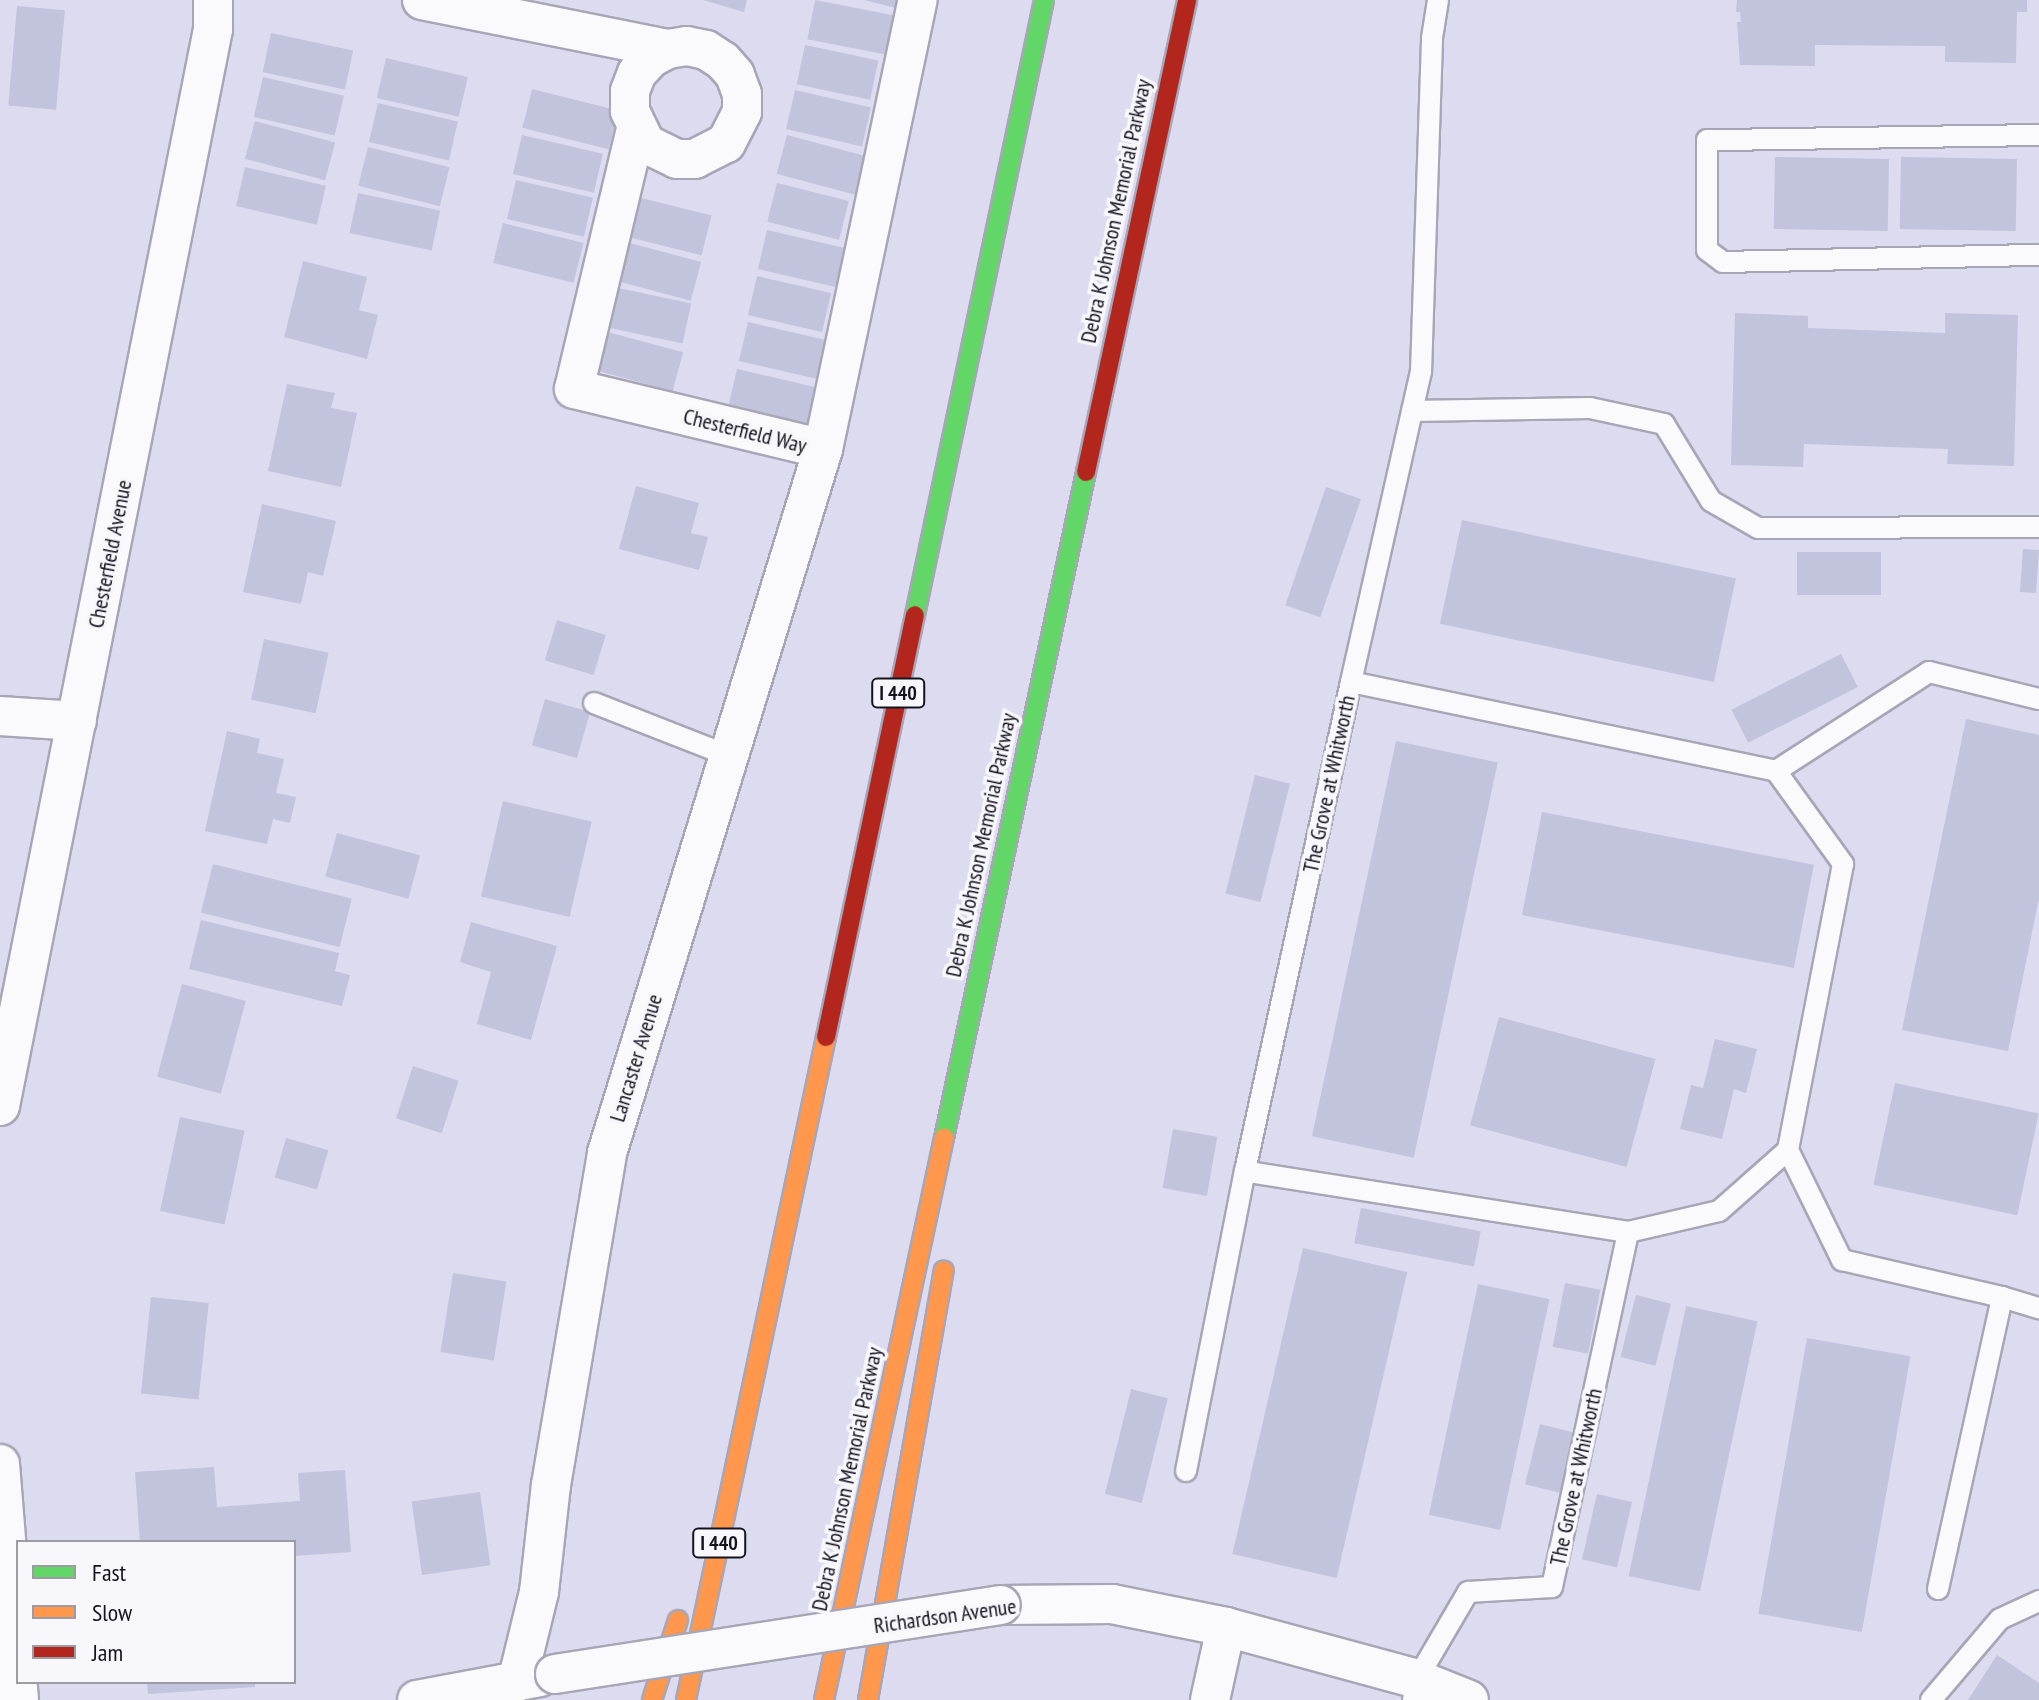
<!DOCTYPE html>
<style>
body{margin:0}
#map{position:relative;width:2039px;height:1700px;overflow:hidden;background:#dddbf0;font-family:"PT Sans Narrow",sans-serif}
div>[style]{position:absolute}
.building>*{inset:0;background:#c1c4dc;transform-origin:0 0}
.roads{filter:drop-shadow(2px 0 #a8a6b6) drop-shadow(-2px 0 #a8a6b6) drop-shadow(0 2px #a8a6b6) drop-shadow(0 -2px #a8a6b6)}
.lane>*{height:20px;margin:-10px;padding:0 10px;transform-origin:10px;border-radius:10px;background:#fafafd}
.street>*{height:38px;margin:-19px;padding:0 19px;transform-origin:19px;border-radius:19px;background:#fafafd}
.fast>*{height:18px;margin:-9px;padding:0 9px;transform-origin:9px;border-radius:9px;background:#63d668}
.slow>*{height:18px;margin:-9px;padding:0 9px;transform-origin:9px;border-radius:9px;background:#ff974d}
.jam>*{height:18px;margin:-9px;padding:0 9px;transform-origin:9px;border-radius:9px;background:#b3261e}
.bridges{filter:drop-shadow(2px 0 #a8a6b6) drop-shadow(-2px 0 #a8a6b6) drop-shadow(0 2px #a8a6b6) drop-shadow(0 -2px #a8a6b6)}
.street-bridge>*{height:38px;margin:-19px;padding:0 19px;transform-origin:19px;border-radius:19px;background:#fafafd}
span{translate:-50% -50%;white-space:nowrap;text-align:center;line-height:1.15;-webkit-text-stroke:7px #f8f8fc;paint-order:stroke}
.shield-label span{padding:2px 6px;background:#f8f8fc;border:2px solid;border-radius:6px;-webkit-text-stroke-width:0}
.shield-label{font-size:20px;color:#151320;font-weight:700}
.street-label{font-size:22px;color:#151320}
.legend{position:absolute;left:16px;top:1540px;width:280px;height:144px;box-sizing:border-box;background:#f8f8fc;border:2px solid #9d9ca4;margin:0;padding:10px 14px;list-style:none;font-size:24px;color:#151320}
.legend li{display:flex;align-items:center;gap:16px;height:40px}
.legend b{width:40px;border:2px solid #9d9ca4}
</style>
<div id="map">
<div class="building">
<i style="clip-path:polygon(703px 0,747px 0,744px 12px)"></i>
<i style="left:815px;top:0;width:85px;height:40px;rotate:11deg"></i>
<i style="clip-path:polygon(864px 0,897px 0,896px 8px)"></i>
<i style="clip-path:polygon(1737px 0,2027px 0,2027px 12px,2017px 12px,2016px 63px,1945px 62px,1945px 46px,1815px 45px,1815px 66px,1740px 65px,1737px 22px,1741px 22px,1740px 12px,1736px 12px)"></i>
<i style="left:17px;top:6px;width:48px;height:100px;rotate:5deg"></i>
<i style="left:271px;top:33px;width:84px;height:40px;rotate:12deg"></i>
<i style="left:805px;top:45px;width:75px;height:40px;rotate:12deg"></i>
<i style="left:386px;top:58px;width:84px;height:41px;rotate:13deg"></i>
<i style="left:263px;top:77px;width:83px;height:41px;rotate:13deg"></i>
<i style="left:532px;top:89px;width:89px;height:40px;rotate:14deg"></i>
<i style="left:795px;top:90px;width:78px;height:40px;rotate:13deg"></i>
<i style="left:378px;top:103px;width:82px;height:40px;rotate:13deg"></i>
<i style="left:255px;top:121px;width:83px;height:39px;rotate:15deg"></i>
<i style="left:522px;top:135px;width:83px;height:40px;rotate:13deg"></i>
<i style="left:787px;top:135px;width:85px;height:40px;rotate:15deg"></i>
<i style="left:368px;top:147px;width:84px;height:40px;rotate:14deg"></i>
<i style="left:1775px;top:157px;width:114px;height:72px;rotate:1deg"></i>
<i style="left:1901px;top:157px;width:116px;height:72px;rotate:1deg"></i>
<i style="left:245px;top:167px;width:83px;height:40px;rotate:13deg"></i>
<i style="left:516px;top:180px;width:79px;height:40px;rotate:13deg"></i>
<i style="left:777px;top:183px;width:74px;height:40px;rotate:14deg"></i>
<i style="left:358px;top:193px;width:84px;height:41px;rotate:12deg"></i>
<i style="left:629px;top:195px;width:85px;height:41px;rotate:14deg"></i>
<i style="left:503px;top:223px;width:83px;height:41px;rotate:14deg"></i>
<i style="left:767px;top:230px;width:82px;height:40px;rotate:13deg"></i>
<i style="left:619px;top:240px;width:85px;height:40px;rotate:15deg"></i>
<i style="clip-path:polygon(303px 261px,367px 277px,359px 310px,378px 315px,367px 359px,284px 337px)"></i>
<i style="left:757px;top:276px;width:76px;height:40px;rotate:13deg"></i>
<i style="left:609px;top:286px;width:84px;height:41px;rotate:12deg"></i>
<i style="clip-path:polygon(1735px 313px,1808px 316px,1808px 328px,1945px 333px,1945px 313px,2018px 315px,2014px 466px,1947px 464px,1948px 449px,1804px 444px,1803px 467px,1731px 465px)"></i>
<i style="left:748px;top:322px;width:84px;height:40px;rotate:13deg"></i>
<i style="left:600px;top:330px;width:86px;height:40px;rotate:15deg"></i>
<i style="left:737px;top:369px;width:82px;height:41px;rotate:13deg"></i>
<i style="clip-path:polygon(287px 384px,335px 393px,331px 408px,357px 413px,341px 487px,268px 471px)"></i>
<i style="clip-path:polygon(636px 486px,699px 503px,691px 533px,708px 537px,699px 570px,619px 549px)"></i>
<i style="left:1326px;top:487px;width:37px;height:125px;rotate:19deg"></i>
<i style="clip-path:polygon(262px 504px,336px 521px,323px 576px,308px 572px,301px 604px,243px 592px)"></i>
<i style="left:1462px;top:520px;width:280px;height:106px;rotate:12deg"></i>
<i style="left:2023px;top:549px;width:16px;height:43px;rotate:4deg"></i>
<i style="left:1797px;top:552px;width:84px;height:43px"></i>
<i style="left:557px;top:620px;width:51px;height:42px;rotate:17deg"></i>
<i style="left:264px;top:639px;width:66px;height:62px;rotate:12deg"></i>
<i style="left:1841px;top:654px;width:37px;height:123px;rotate:63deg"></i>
<i style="left:545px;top:699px;width:47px;height:48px;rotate:16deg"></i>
<i style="clip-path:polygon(1966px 719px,2039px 735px,2039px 898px,2008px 1051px,1902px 1030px)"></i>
<i style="clip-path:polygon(227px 731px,260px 739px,257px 753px,284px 759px,276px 793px,296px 797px,290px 823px,273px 819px,267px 844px,205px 831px)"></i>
<i style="left:1396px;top:741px;width:104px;height:404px;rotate:12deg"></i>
<i style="left:1255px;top:775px;width:36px;height:122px;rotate:14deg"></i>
<i style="left:503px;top:801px;width:91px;height:98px;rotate:13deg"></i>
<i style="left:1542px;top:812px;width:277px;height:105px;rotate:11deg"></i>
<i style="left:337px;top:833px;width:86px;height:45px;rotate:15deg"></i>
<i style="left:213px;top:864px;width:143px;height:50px;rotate:14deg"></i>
<i style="clip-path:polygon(201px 920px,339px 953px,335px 971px,350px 975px,342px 1006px,189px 969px)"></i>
<i style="clip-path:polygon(471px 922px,557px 946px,531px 1040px,477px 1024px,491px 972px,460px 962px)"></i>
<i style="left:182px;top:984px;width:66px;height:96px;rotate:15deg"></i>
<i style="left:1499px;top:1017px;width:162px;height:112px;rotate:15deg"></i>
<i style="clip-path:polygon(1715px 1039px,1757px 1049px,1746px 1093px,1734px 1089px,1722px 1139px,1680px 1129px,1691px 1085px,1703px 1088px)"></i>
<i style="left:413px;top:1066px;width:48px;height:55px;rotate:18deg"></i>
<i style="left:1895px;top:1083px;width:147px;height:104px;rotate:12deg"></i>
<i style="left:180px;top:1117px;width:66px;height:96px;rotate:12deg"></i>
<i style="left:1173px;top:1129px;width:45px;height:60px;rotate:10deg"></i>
<i style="left:286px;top:1138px;width:44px;height:41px;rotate:16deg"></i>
<i style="left:1361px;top:1208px;width:122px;height:36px;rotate:11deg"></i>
<i style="left:1303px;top:1248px;width:107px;height:314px;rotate:13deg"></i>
<i style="left:453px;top:1273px;width:54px;height:80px;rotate:9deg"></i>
<i style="left:1565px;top:1283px;width:36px;height:65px;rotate:11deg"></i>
<i style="left:1478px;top:1284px;width:73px;height:236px;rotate:12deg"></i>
<i style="left:1636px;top:1295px;width:36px;height:64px;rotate:14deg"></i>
<i style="left:151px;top:1297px;width:58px;height:97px;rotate:6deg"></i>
<i style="left:1686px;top:1306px;width:73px;height:276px;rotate:12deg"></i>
<i style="left:1807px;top:1338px;width:105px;height:280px;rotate:10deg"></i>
<i style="left:1131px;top:1389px;width:38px;height:108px;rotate:14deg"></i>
<i style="left:1540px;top:1424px;width:36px;height:62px;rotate:14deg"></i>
<i style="clip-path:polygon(214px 1467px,217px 1507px,300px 1501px,298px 1473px,345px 1470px,351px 1552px,294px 1556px,294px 1542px,140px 1542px,135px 1472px)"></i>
<i style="left:480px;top:1492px;width:74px;height:69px;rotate:82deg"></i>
<i style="left:1597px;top:1494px;width:36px;height:67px;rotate:13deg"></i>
<i style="clip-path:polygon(1997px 1655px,2039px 1683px,2039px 1700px,1968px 1700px)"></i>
<i style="clip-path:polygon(147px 1682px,255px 1682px,255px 1687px,148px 1694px)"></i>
</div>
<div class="roads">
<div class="lane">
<i style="left:2039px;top:135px;width:332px;rotate:179.1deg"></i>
<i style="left:1707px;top:140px;width:110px;rotate:90deg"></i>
<i style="left:1707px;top:250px;width:20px;rotate:37deg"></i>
<i style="left:1723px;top:262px;width:316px;rotate:-1.3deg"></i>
<i style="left:1412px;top:411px;width:178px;rotate:-1deg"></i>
<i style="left:1590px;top:408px;width:76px;rotate:12.2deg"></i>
<i style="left:1664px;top:424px;width:90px;rotate:58.6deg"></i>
<i style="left:1711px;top:501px;width:54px;rotate:29.9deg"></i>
<i style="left:1758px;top:528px;width:281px;rotate:-0.2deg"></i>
<i style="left:1351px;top:682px;width:318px;rotate:-77.3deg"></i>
<i style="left:1421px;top:372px;width:334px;rotate:-88.1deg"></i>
<i style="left:1432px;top:38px;width:38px;rotate:-81deg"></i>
<i style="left:594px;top:703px;width:145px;rotate:21.4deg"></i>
<i style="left:1776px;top:771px;width:115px;rotate:54.2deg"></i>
<i style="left:1843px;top:864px;width:291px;rotate:100.9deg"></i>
<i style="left:1788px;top:1150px;width:92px;rotate:138.5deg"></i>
<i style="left:1719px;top:1211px;width:93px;rotate:167deg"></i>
<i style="left:1628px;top:1232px;width:388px;rotate:-171deg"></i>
<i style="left:1245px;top:1171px;width:500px;rotate:-77.77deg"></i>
<i style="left:1351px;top:682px;width:434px;rotate:11.8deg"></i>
<i style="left:1776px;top:771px;width:182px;rotate:-32.9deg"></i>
<i style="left:1929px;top:672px;width:113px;rotate:13.8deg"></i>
<i style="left:1788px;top:1150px;width:123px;rotate:63.9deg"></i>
<i style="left:1842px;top:1260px;width:164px;rotate:13deg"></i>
<i style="left:1186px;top:1471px;width:306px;rotate:-78.9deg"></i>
<i style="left:1938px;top:1589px;width:299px;rotate:-77.6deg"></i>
<i style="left:2002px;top:1297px;width:39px;rotate:17deg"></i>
<i style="left:1413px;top:1700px;width:21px;rotate:-79deg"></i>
<i style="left:1417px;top:1679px;width:101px;rotate:-59.6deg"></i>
<i style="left:1468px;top:1592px;width:84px;rotate:-3.4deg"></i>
<i style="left:1552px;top:1587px;width:363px;rotate:-77.9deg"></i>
<i style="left:1931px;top:1700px;width:106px;rotate:-49.6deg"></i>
<i style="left:2000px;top:1619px;width:43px;rotate:-24.8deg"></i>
</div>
<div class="street">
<i style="left:422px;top:0;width:251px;rotate:11.3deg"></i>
<i style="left:668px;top:49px;width:19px;rotate:-9deg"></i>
<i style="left:687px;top:46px;width:19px;rotate:12deg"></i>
<i style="left:706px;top:50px;width:20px;rotate:33deg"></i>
<i style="left:723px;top:61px;width:18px;rotate:49deg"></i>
<i style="left:735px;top:75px;width:20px;rotate:70deg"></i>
<i style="left:742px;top:94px;width:18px;rotate:90deg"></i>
<i style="left:742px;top:112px;width:35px;rotate:117deg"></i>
<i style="left:726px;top:143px;width:35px;rotate:153deg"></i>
<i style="left:695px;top:159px;width:18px;rotate:180deg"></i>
<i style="left:677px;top:159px;width:34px;rotate:-154deg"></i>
<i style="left:646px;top:144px;width:37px;rotate:-116deg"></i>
<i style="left:630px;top:111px;width:20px;rotate:-90deg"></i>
<i style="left:630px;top:91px;width:19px;rotate:-69deg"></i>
<i style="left:637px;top:73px;width:21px;rotate:-47deg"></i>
<i style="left:651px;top:58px;width:19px;rotate:-28deg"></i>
<i style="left:636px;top:129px;width:267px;rotate:103.4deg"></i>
<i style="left:574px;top:389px;width:256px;rotate:13.5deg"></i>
<i style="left:823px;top:449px;width:459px;rotate:-78.1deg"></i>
<i style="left:0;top:716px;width:77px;rotate:3.7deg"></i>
<i style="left:0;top:1106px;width:1098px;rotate:-78.81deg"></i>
<i style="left:213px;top:29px;width:29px;rotate:-90deg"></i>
<i style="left:0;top:1464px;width:237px;rotate:85.4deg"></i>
<i style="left:1001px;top:1605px;width:111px;rotate:-0.5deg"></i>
<i style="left:1112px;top:1604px;width:116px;rotate:11.4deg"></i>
<i style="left:1226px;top:1627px;width:198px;rotate:15.2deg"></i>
<i style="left:1417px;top:1679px;width:56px;rotate:22deg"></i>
<i style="left:517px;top:1682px;width:93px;rotate:-76.3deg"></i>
<i style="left:539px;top:1592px;width:108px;rotate:-83.6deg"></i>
<i style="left:551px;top:1485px;width:337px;rotate:-80.4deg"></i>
<i style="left:607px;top:1153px;width:736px;rotate:-72.94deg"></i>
<i style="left:417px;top:1700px;width:125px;rotate:-10.6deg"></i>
<i style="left:1210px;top:1700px;width:75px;rotate:-77.6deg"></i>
</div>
<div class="fast">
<i style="left:915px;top:615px;width:628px;rotate:-78.15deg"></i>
<i style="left:944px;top:1138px;width:681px;rotate:-77.96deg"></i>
</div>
<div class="slow">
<i style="left:652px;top:1700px;width:84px;rotate:-72deg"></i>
<i style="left:686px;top:1700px;width:678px;rotate:-78.08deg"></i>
<i style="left:824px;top:1700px;width:575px;rotate:-77.95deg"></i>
<i style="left:868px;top:1700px;width:436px;rotate:-80deg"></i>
</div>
<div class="jam">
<i style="left:1086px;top:472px;width:483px;rotate:-77.9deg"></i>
<i style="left:826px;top:1037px;width:431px;rotate:-78.1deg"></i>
</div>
</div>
<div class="bridges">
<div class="street-bridge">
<i style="left:555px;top:1674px;width:451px;rotate:-8.8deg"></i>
</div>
</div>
<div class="shield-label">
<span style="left:898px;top:693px">I 440</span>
<span style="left:719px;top:1543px">I 440</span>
</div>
<div class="street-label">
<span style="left:1116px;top:211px;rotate:-78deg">Debra K Johnson Memorial Parkway</span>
<span style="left:745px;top:431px;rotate:14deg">Chesterfield Way</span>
<span style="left:110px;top:554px;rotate:-79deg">Chesterfield Avenue</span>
<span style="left:1329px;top:784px;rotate:-78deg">The Grove at Whitworth</span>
<span style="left:981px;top:845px;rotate:-78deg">Debra K Johnson Memorial Parkway</span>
<span style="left:636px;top:1058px;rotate:-73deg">Lancaster Avenue</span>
<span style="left:1576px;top:1477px;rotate:-78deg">The Grove at Whitworth</span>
<span style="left:847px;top:1479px;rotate:-78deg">Debra K Johnson Memorial Parkway</span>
<span style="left:945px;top:1616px;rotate:-8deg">Richardson Avenue</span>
</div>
<ul class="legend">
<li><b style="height:10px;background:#63d668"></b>Fast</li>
<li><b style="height:10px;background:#ff974d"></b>Slow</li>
<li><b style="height:10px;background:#b3261e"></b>Jam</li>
</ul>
</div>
